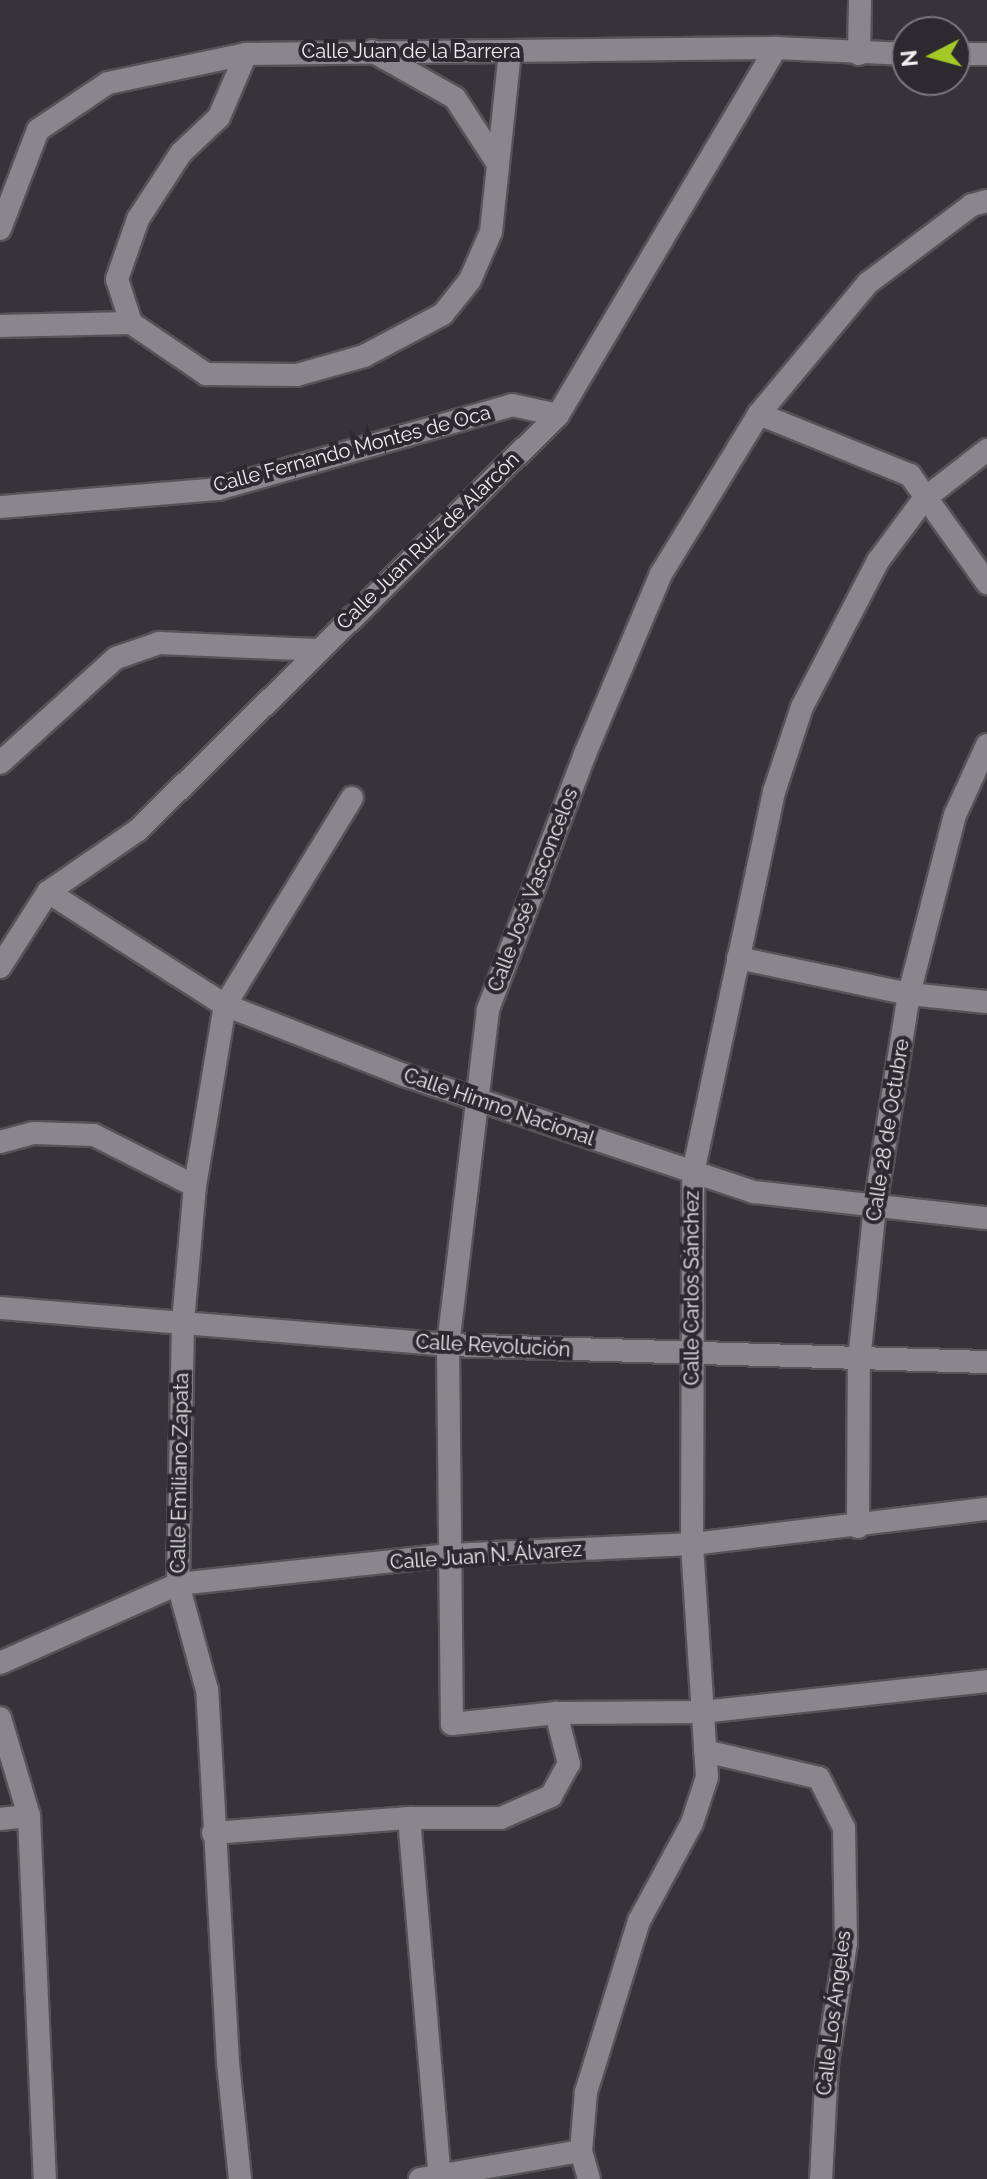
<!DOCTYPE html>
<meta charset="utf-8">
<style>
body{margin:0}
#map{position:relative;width:987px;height:2179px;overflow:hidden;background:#363439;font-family:Raleway,sans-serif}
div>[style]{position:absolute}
.roads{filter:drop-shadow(2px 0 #545356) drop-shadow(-2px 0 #545356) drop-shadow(0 2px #545356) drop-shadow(0 -2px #545356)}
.minor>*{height:22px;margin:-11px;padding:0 11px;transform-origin:11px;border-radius:11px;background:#89868c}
.tertiary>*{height:22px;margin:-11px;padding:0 11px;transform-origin:11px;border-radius:11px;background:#89868c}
span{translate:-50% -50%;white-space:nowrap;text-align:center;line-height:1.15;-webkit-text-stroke:8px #2c2a2f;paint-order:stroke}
.street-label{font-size:20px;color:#efeef1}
.north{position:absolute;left:891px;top:16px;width:80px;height:80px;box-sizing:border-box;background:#2c2a2f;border:2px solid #7a787d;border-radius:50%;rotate:264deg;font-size:22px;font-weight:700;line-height:32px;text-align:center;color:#efeef1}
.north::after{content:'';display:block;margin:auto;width:28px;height:36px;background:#a3c927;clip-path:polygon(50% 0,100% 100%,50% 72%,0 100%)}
</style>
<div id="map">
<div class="roads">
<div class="minor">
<i style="left:372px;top:51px;width:95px;rotate:29.5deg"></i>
<i style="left:455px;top:98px;width:79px;rotate:56.9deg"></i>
<i style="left:246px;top:54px;width:69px;rotate:113.2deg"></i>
<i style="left:219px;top:117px;width:52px;rotate:136.5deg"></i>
<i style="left:181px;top:153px;width:79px;rotate:123.1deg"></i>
<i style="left:138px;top:219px;width:64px;rotate:109.3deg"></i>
<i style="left:117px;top:279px;width:46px;rotate:72.3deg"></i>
<i style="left:131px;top:323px;width:91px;rotate:34.2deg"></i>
<i style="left:206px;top:374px;width:91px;rotate:0.6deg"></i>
<i style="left:297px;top:375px;width:70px;rotate:-15.8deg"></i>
<i style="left:364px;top:356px;width:89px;rotate:-28deg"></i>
<i style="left:443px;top:314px;width:43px;rotate:-51.5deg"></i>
<i style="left:470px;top:280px;width:52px;rotate:-66.4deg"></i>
<i style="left:491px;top:232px;width:182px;rotate:-84deg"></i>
<i style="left:859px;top:54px;width:54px;rotate:-88.9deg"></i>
<i style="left:955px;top:54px;width:32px"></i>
<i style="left:987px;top:201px;width:16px;rotate:165deg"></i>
<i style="left:972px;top:205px;width:130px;rotate:143.1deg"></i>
<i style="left:868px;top:283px;width:170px;rotate:129.8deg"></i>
<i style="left:759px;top:414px;width:188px;rotate:121.5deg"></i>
<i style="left:661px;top:574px;width:195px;rotate:112.9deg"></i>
<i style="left:585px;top:754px;width:274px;rotate:110.8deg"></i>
<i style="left:488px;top:1010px;width:337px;rotate:96.8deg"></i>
<i style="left:448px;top:1345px;width:379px;rotate:89.4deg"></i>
<i style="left:452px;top:1724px;width:105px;rotate:-6deg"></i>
<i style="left:556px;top:1713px;width:147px;rotate:-0.4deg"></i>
<i style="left:703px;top:1712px;width:286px;rotate:-6.2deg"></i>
<i style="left:0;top:229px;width:106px;rotate:-69deg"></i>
<i style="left:38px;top:130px;width:84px;rotate:-33.9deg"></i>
<i style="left:108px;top:83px;width:141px;rotate:-11.9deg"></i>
<i style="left:246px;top:54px;width:530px;rotate:-0.65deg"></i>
<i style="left:776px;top:48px;width:131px;rotate:2.6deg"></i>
<i style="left:0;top:326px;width:131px;rotate:-1.3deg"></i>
<i style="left:759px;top:414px;width:163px;rotate:22deg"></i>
<i style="left:910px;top:475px;width:133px;rotate:54.5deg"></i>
<i style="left:0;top:507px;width:219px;rotate:-4.7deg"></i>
<i style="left:218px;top:489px;width:306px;rotate:-15.9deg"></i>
<i style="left:512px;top:405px;width:47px;rotate:12.3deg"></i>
<i style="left:0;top:763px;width:156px;rotate:-42.2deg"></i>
<i style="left:116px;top:658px;width:46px;rotate:-19.2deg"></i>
<i style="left:159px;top:643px;width:158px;rotate:2.5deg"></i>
<i style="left:48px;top:892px;width:210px;rotate:32.6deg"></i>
<i style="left:225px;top:1005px;width:192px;rotate:21.4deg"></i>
<i style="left:404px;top:1075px;width:369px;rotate:18.5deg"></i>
<i style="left:754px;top:1192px;width:234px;rotate:6.4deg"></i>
<i style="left:738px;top:958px;width:175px;rotate:11.9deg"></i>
<i style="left:909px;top:994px;width:78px;rotate:5.9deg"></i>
<i style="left:0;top:967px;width:89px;rotate:-57.4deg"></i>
<i style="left:48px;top:892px;width:109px;rotate:-34.6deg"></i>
<i style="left:138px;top:830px;width:590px;rotate:-44.66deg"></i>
<i style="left:558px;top:415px;width:427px;rotate:-59.3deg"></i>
<i style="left:0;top:1142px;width:35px;rotate:-15deg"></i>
<i style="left:34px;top:1133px;width:60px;rotate:1.9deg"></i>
<i style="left:94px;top:1135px;width:113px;rotate:26.8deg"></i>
<i style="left:0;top:1308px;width:450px;rotate:4.7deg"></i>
<i style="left:448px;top:1345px;width:539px;rotate:1.81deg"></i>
<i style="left:858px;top:1527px;width:166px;rotate:-89.7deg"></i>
<i style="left:859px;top:1361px;width:156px;rotate:-84.1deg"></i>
<i style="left:875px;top:1206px;width:215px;rotate:-80.9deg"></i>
<i style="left:909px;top:994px;width:185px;rotate:-75.6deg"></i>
<i style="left:955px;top:815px;width:77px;rotate:-65.4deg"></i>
<i style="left:0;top:1718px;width:102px;rotate:73.5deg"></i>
<i style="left:29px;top:1816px;width:363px;rotate:87.5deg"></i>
<i style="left:705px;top:1751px;width:117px;rotate:13.3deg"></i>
<i style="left:819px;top:1778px;width:56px;rotate:63.4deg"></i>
<i style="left:844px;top:1828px;width:115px;rotate:89deg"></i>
<i style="left:846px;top:1943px;width:123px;rotate:98.9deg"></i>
<i style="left:827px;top:2065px;width:114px;rotate:93deg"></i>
<i style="left:409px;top:1818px;width:362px;rotate:85.1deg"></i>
<i style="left:0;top:1819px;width:29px;rotate:-6deg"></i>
<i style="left:213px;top:1833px;width:197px;rotate:-4.4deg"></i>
<i style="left:409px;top:1818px;width:92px"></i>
<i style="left:501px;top:1818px;width:55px;rotate:-23.7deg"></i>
<i style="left:551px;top:1796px;width:37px;rotate:-61deg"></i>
<i style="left:569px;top:1764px;width:53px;rotate:-104.3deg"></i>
<i style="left:240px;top:2179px;width:118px;rotate:-95.9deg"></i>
<i style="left:228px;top:2062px;width:373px;rotate:-93.2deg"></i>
<i style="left:207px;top:1690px;width:110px;rotate:-105.3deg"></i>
<i style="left:178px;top:1584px;width:262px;rotate:-88.9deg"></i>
<i style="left:183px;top:1322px;width:137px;rotate:-85deg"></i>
<i style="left:195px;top:1186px;width:183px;rotate:-80.6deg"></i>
<i style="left:225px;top:1005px;width:243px;rotate:-58.5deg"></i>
<i style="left:420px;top:2179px;width:163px;rotate:-9.9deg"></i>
<i style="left:589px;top:2179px;width:29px;rotate:-106deg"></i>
<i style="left:581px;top:2151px;width:59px;rotate:-85.2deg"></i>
<i style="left:586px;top:2092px;width:179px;rotate:-72.8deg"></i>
<i style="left:639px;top:1921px;width:111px;rotate:-61.6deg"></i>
<i style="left:692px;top:1823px;width:48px;rotate:-71.9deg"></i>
<i style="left:707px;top:1777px;width:233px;rotate:-93.7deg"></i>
<i style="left:692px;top:1544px;width:371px;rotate:-89.8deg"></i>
<i style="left:693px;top:1173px;width:390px;rotate:-78deg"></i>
<i style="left:774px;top:792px;width:89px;rotate:-71.8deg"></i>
<i style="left:802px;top:707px;width:165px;rotate:-62.5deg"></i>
<i style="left:878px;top:561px;width:77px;rotate:-53.4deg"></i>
<i style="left:924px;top:499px;width:80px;rotate:-37.9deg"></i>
</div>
<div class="tertiary">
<i style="left:0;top:1663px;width:195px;rotate:-23.9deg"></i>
<i style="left:178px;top:1584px;width:273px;rotate:-6.1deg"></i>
<i style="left:449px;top:1555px;width:243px;rotate:-2.6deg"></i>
<i style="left:692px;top:1544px;width:297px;rotate:-6.8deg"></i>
</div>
</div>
<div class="street-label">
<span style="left:411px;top:51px">Calle Juan de la Barrera</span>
<span style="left:352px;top:449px;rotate:-15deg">Calle Fernando Montes de Oca</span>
<span style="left:428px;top:541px;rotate:-44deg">Calle Juan Ruiz de Alarcón</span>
<span style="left:533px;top:890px;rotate:-69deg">Calle José Vasconcelos</span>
<span style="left:499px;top:1107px;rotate:19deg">Calle Himno Nacional</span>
<span style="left:888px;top:1130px;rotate:-81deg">Calle 28 de Octubre</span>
<span style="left:692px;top:1288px;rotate:-90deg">Calle Carlos Sánchez</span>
<span style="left:493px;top:1346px;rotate:3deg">Calle Revolución</span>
<span style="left:180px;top:1473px;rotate:-89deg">Calle Emiliano Zapata</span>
<span style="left:486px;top:1556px;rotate:-4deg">Calle Juan N. Álvarez</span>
<span style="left:834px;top:2013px;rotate:-83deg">Calle Los Ángeles</span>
</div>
<div class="north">N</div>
</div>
